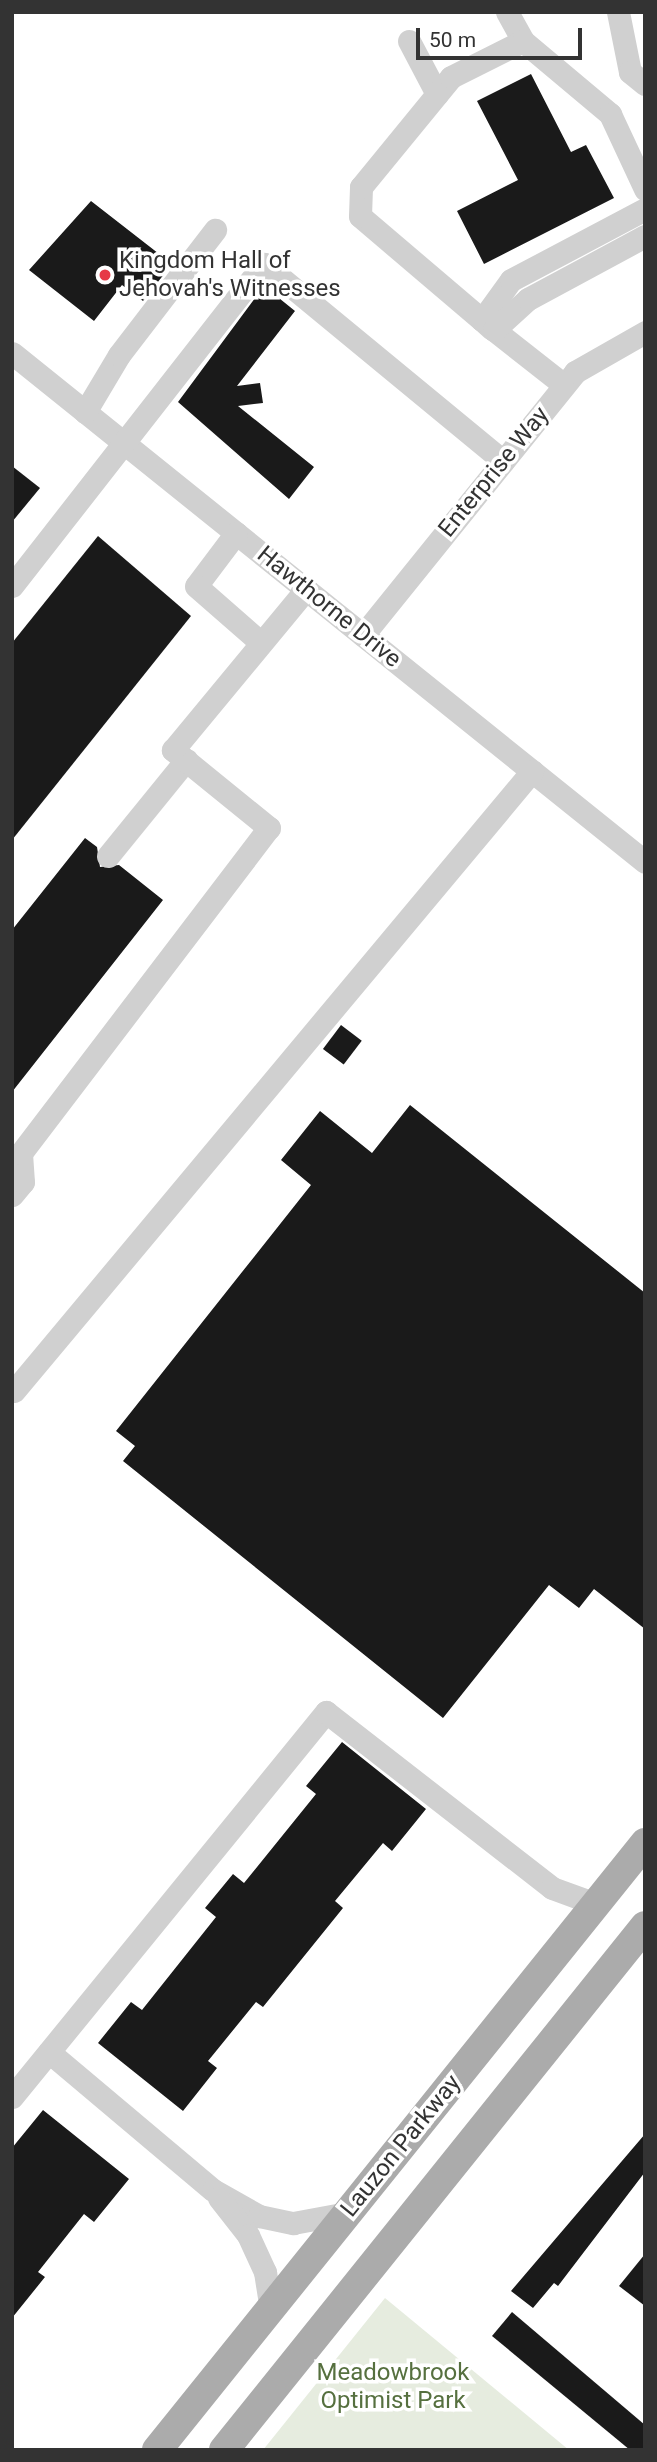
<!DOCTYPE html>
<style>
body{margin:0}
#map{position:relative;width:657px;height:2462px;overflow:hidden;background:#fff;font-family:Roboto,sans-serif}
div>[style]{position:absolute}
.green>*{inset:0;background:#e6ecdf}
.building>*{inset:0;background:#1a1a1a;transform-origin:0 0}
.minor>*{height:23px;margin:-11.5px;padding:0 11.5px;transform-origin:11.5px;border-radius:11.5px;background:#d0d0d0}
.major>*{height:30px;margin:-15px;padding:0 15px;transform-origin:15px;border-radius:15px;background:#ababab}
.dots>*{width:19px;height:19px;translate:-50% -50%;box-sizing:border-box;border:4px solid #fff;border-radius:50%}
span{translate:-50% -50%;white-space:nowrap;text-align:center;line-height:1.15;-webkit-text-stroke:7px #fff;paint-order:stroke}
.poi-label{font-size:24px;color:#333}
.left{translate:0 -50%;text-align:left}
.street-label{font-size:24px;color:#333}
.park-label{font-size:24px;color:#56703f}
.frame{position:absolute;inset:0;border:14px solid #333;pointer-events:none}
.scale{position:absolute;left:416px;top:28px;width:166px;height:32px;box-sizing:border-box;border:4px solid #333;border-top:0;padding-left:9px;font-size:21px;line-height:24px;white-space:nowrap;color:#333;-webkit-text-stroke:5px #fff;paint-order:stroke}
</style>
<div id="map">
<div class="green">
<i style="clip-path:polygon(385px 2298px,569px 2450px,263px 2450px)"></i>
</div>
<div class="building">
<i style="clip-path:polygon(531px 74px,571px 152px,586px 145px,614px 198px,484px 264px,457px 211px,518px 180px,477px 101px)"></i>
<i style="clip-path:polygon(91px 201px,172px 264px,143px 301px,122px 285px,94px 321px,29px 270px)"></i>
<i style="clip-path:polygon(264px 286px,295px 311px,237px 386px,260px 383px,263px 403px,238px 406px,314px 467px,289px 499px,178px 402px)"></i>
<i style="clip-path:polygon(12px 466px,40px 488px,12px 522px)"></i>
<i style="clip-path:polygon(98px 536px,191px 616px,12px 840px,12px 643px)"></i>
<i style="clip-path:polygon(85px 838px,97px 847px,100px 867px,119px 865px,163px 900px,12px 1092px,12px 930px)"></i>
<i style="left:341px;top:1025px;width:26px;height:30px;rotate:37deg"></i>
<i style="clip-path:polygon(410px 1105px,645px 1293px,645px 1629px,594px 1589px,579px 1608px,549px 1585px,443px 1718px,123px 1461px,135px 1446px,116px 1431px,311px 1185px,281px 1160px,320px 1111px,372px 1153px)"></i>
<i style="clip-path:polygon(342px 1742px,426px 1809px,392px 1851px,383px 1843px,335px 1901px,343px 1908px,263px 2007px,256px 2002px,208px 2061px,217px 2068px,183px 2111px,98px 2043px,131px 2002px,142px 2010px,216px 1917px,205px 1908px,233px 1874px,244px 1883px,316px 1794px,306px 1786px)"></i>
<i style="clip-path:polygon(43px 2110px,129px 2179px,94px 2222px,84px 2214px,38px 2272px,45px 2277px,12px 2318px,12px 2148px)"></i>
<i style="clip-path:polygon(645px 2134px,645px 2172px,558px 2286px,554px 2283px,533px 2308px,511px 2291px)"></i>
<i style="clip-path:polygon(645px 2254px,645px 2306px,619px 2286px)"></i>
<i style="clip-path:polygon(512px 2312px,645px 2425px,645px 2450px,630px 2450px,492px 2336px)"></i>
</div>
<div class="minor">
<i style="left:507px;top:12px;width:33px;rotate:61deg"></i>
<i style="left:618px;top:12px;width:61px;rotate:78.7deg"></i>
<i style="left:630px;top:72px;width:19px;rotate:39deg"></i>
<i style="left:409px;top:41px;width:60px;rotate:62.2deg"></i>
<i style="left:482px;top:320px;width:160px;rotate:-139.6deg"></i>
<i style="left:360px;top:216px;width:29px;rotate:-88deg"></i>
<i style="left:361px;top:187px;width:142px;rotate:-50.7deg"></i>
<i style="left:451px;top:77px;width:80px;rotate:-26.6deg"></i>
<i style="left:523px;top:41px;width:114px;rotate:40deg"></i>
<i style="left:610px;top:114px;width:83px;rotate:65deg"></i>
<i style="left:492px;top:329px;width:13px;rotate:-138deg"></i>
<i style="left:482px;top:320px;width:49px;rotate:-54.1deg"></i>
<i style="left:511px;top:280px;width:152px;rotate:-27.9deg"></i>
<i style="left:12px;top:353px;width:812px;rotate:38.8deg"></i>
<i style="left:564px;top:385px;width:89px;rotate:-141.8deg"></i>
<i style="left:494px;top:330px;width:46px;rotate:-42.4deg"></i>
<i style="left:528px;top:299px;width:133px;rotate:-28.3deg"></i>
<i style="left:85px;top:412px;width:66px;rotate:-59.2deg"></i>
<i style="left:119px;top:355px;width:158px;rotate:-52.5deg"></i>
<i style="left:236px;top:533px;width:66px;rotate:127deg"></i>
<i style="left:196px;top:586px;width:86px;rotate:41.2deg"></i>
<i style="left:12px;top:586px;width:409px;rotate:-52deg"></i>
<i style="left:264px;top:264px;width:310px;rotate:39.5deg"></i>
<i style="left:363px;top:635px;width:338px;rotate:-51.1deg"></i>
<i style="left:575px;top:372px;width:81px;rotate:-29.7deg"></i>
<i style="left:108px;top:856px;width:124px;rotate:-50.9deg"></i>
<i style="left:12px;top:1195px;width:17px;rotate:-50deg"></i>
<i style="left:23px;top:1182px;width:29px;rotate:-94deg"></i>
<i style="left:21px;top:1153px;width:409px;rotate:-52.7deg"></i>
<i style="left:269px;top:828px;width:124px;rotate:-140.9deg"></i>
<i style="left:173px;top:750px;width:209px;rotate:-50.4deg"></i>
<i style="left:14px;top:1391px;width:808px;rotate:-50.12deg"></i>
<i style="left:49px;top:2052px;width:214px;rotate:40.1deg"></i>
<i style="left:213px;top:2190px;width:53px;rotate:29.5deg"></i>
<i style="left:259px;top:2216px;width:35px;rotate:12deg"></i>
<i style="left:293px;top:2223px;width:55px;rotate:-10.5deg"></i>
<i style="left:12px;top:2097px;width:497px;rotate:-50.8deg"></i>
<i style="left:326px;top:1712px;width:286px;rotate:37.9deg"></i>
<i style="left:552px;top:1888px;width:47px;rotate:20deg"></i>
<i style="left:219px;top:2198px;width:47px;rotate:51.9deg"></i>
<i style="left:248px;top:2235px;width:41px;rotate:65.3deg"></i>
<i style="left:265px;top:2272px;width:37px;rotate:81deg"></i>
</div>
<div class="major">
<i style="left:157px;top:2450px;width:779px;rotate:-51.2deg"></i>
<i style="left:224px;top:2450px;width:672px;rotate:-51.22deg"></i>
</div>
<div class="dots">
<i style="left:105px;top:275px;background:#e63946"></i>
</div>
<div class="poi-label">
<span class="left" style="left:119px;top:275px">Kingdom Hall of<br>Jehovah's Witnesses</span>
</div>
<div class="street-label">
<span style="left:494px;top:472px;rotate:-51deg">Enterprise Way</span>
<span style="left:329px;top:607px;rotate:39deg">Hawthorne Drive</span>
<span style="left:401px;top:2146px;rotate:-51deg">Lauzon Parkway</span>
</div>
<div class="park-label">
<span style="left:393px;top:2387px">Meadowbrook<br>Optimist Park</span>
</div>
<div class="frame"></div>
<div class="scale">50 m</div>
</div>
